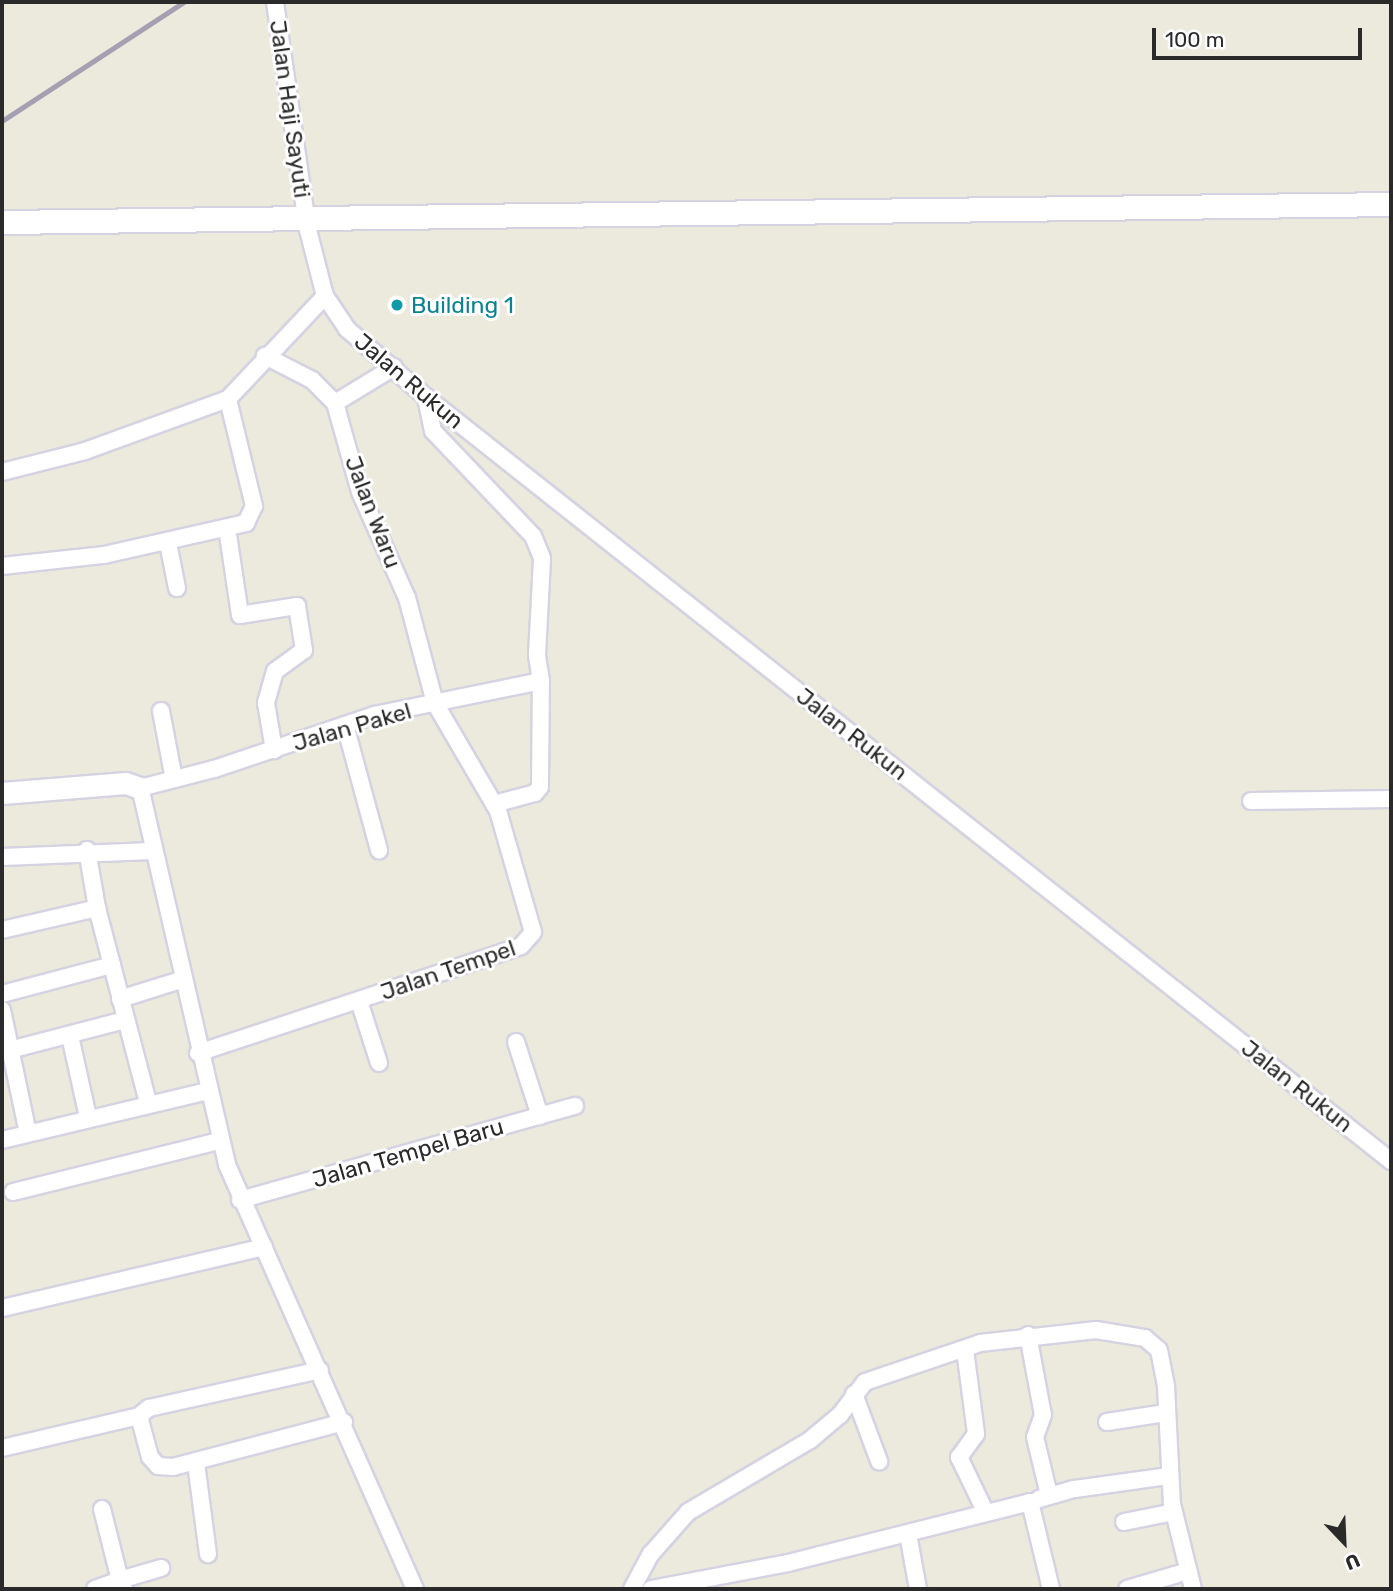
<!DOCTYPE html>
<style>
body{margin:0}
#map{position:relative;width:1393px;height:1591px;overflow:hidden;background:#ebeadd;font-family:Rubik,sans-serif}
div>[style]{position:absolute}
.roads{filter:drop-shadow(2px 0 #d5d2e1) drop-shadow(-2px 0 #d5d2e1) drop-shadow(0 2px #d5d2e1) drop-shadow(0 -2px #d5d2e1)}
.minor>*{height:16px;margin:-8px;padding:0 8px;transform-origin:8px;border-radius:8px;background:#fff}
.tertiary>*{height:21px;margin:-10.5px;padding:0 10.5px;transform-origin:10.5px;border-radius:10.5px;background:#fff}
.secondary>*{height:23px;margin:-11.5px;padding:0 11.5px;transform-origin:11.5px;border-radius:11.5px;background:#fff}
.rail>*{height:4.5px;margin:-2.25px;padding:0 2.25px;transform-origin:2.25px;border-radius:2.25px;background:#a4a0b2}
.dots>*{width:19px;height:19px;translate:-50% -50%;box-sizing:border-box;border:4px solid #fff;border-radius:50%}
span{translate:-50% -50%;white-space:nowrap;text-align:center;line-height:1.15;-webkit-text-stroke:6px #fff;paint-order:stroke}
.street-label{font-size:23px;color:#2a2a2a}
.culture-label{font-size:23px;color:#0d838f}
.left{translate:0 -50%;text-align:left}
.frame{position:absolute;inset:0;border:4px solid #2a2a2a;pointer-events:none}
.north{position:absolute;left:1309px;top:1507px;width:70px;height:70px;-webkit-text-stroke:5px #fff;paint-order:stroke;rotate:157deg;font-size:19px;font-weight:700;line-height:28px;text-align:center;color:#2a2a2a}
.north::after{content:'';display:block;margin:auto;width:24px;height:32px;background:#2a2a2a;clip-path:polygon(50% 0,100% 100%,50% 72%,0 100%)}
.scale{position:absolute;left:1152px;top:28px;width:210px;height:32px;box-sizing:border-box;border:4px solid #2a2a2a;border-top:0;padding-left:9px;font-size:21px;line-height:24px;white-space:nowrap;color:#2a2a2a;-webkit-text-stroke:5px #fff;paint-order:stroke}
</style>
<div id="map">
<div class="roads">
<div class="minor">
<i style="left:275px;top:2px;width:230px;rotate:81.8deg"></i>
<i style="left:308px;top:230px;width:68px;rotate:75.6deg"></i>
<i style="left:325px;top:296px;width:40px;rotate:56deg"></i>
<i style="left:347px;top:329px;width:104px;rotate:40.7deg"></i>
<i style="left:426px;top:397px;width:1231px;rotate:38.37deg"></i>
<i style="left:335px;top:403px;width:69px;rotate:-31.4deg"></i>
<i style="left:2px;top:472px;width:86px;rotate:-14.2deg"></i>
<i style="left:85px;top:451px;width:152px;rotate:-20deg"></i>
<i style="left:228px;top:399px;width:141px;rotate:-46.7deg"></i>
<i style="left:227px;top:528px;width:88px;rotate:81.5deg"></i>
<i style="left:240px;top:615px;width:58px;rotate:-9deg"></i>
<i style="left:297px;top:606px;width:45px;rotate:81deg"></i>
<i style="left:304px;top:650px;width:36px;rotate:144deg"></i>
<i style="left:275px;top:671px;width:33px;rotate:106deg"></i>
<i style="left:266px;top:703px;width:48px;rotate:80.3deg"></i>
<i style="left:168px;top:543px;width:46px;rotate:78.7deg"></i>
<i style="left:2px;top:566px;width:103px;rotate:-6.2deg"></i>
<i style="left:104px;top:555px;width:146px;rotate:-12.7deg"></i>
<i style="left:246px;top:523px;width:19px;rotate:-65deg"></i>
<i style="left:254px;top:506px;width:110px;rotate:-103.7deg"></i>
<i style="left:161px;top:711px;width:69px;rotate:79.2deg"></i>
<i style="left:345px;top:725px;width:130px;rotate:74.8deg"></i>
<i style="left:1251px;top:801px;width:140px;rotate:-0.8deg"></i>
<i style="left:494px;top:804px;width:42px;rotate:-15deg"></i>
<i style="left:535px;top:793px;width:8px;rotate:-50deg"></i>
<i style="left:540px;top:787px;width:106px;rotate:-89.5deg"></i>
<i style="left:87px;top:850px;width:59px;rotate:80.2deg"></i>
<i style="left:97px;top:908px;width:202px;rotate:75.3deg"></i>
<i style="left:2px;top:857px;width:150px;rotate:-2.3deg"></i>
<i style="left:2px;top:930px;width:98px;rotate:-13deg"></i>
<i style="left:2px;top:994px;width:114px;rotate:-14.8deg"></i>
<i style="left:120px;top:999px;width:64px;rotate:-17.3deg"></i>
<i style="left:359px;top:1001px;width:65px;rotate:72.1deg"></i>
<i style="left:2px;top:1010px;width:126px;rotate:78.1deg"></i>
<i style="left:70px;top:1036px;width:83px;rotate:77.5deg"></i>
<i style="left:516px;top:1042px;width:78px;rotate:72deg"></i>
<i style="left:2px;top:1052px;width:127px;rotate:-14.6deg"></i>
<i style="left:198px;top:1053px;width:340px;rotate:-18.3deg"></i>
<i style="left:521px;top:946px;width:18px;rotate:-49deg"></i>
<i style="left:533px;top:932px;width:126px;rotate:-106.1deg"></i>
<i style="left:498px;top:811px;width:125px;rotate:-120.3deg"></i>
<i style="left:435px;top:703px;width:109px;rotate:-104.9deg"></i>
<i style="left:407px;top:598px;width:116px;rotate:-113.9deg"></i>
<i style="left:360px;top:492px;width:92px;rotate:-105.7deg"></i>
<i style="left:335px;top:403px;width:33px;rotate:-135deg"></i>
<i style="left:312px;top:380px;width:53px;rotate:-152.9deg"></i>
<i style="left:2px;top:1140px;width:211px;rotate:-13.4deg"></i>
<i style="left:13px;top:1192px;width:212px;rotate:-13.9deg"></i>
<i style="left:240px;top:1200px;width:348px;rotate:-15.7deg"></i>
<i style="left:2px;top:1308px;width:269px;rotate:-13.1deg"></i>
<i style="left:1028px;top:1335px;width:81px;rotate:79.4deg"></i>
<i style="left:1043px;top:1415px;width:23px;rotate:110deg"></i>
<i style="left:1035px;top:1437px;width:60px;rotate:76.4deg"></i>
<i style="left:965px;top:1350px;width:85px;rotate:82.5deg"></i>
<i style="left:976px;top:1434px;width:29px;rotate:126deg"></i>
<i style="left:959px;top:1457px;width:62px;rotate:64.3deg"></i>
<i style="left:854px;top:1394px;width:72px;rotate:69.5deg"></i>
<i style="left:139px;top:1416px;width:42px;rotate:75deg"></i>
<i style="left:150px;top:1457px;width:12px;rotate:48deg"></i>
<i style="left:158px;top:1466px;width:15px;rotate:4deg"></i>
<i style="left:173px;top:1467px;width:177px;rotate:-14.7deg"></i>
<i style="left:1107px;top:1422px;width:59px;rotate:-8.8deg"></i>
<i style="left:2px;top:1448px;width:141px;rotate:-13.1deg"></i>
<i style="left:139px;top:1416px;width:13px;rotate:-39deg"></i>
<i style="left:149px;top:1408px;width:175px;rotate:-12.5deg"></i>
<i style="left:196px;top:1463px;width:92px;rotate:82.5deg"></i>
<i style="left:1039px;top:1499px;width:37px;rotate:-16deg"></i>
<i style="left:1075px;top:1489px;width:95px;rotate:-7.9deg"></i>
<i style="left:102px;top:1509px;width:73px;rotate:75.8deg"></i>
<i style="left:120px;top:1580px;width:43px;rotate:-16.3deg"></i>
<i style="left:1124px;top:1522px;width:51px;rotate:-11.3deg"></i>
<i style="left:908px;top:1534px;width:56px;rotate:79.7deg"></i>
<i style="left:95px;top:1589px;width:27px;rotate:-20deg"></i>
<i style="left:120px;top:1580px;width:10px;rotate:66deg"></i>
<i style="left:415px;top:1589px;width:465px;rotate:-113.9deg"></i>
<i style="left:227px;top:1164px;width:386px;rotate:-103deg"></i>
<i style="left:140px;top:788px;width:76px;rotate:-14.4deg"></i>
<i style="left:214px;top:769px;width:169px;rotate:-18.6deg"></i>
<i style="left:374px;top:715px;width:170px;rotate:-11.5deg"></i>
<i style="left:541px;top:681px;width:26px;rotate:-99deg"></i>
<i style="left:537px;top:655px;width:97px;rotate:-87deg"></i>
<i style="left:542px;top:558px;width:24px;rotate:-112deg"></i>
<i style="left:533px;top:536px;width:145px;rotate:-133.6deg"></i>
<i style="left:433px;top:431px;width:35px;rotate:-102deg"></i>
<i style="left:632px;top:1589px;width:40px;rotate:-62deg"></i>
<i style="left:651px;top:1554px;width:56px;rotate:-48.6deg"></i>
<i style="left:688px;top:1512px;width:142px;rotate:-30.5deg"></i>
<i style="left:810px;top:1440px;width:39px;rotate:-40deg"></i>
<i style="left:840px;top:1415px;width:41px;rotate:-52.9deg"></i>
<i style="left:865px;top:1382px;width:121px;rotate:-18.7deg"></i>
<i style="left:980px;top:1343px;width:117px;rotate:-6.4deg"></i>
<i style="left:1096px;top:1330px;width:50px;rotate:9.3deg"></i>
<i style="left:1145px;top:1338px;width:18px;rotate:41deg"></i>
<i style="left:1159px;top:1350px;width:38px;rotate:79deg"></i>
<i style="left:1166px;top:1387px;width:117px;rotate:87.1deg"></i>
<i style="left:1172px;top:1504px;width:88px;rotate:76.1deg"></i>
<i style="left:651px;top:1589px;width:139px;rotate:-10.7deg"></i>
<i style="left:788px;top:1563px;width:250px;rotate:-14.1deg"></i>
<i style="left:1030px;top:1502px;width:89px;rotate:76.4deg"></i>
<i style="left:1127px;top:1589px;width:64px;rotate:-16.4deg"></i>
</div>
<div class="tertiary">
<i style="left:2px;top:793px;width:124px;rotate:-4.6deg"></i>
<i style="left:126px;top:783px;width:15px;rotate:20deg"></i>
</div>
<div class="secondary">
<i style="left:2px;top:222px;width:1389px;rotate:-0.74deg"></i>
</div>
</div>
<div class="rail">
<i style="left:2px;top:121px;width:217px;rotate:-33.2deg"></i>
</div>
<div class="dots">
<i style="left:397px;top:305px;background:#0f9aa8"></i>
</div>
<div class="street-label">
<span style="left:290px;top:109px;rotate:82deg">Jalan Haji Sayuti</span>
<span style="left:409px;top:381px;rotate:40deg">Jalan Rukun</span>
<span style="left:373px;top:512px;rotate:69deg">Jalan Waru</span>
<span style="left:352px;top:727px;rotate:-16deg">Jalan Pakel</span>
<span style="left:852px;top:734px;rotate:38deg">Jalan Rukun</span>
<span style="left:448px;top:970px;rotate:-19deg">Jalan Tempel</span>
<span style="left:1297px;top:1086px;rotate:38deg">Jalan Rukun</span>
<span style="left:408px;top:1153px;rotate:-16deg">Jalan Tempel Baru</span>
</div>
<div class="culture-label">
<span class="left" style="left:411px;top:305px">Building 1</span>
</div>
<div class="frame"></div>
<div class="north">U</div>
<div class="scale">100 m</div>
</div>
